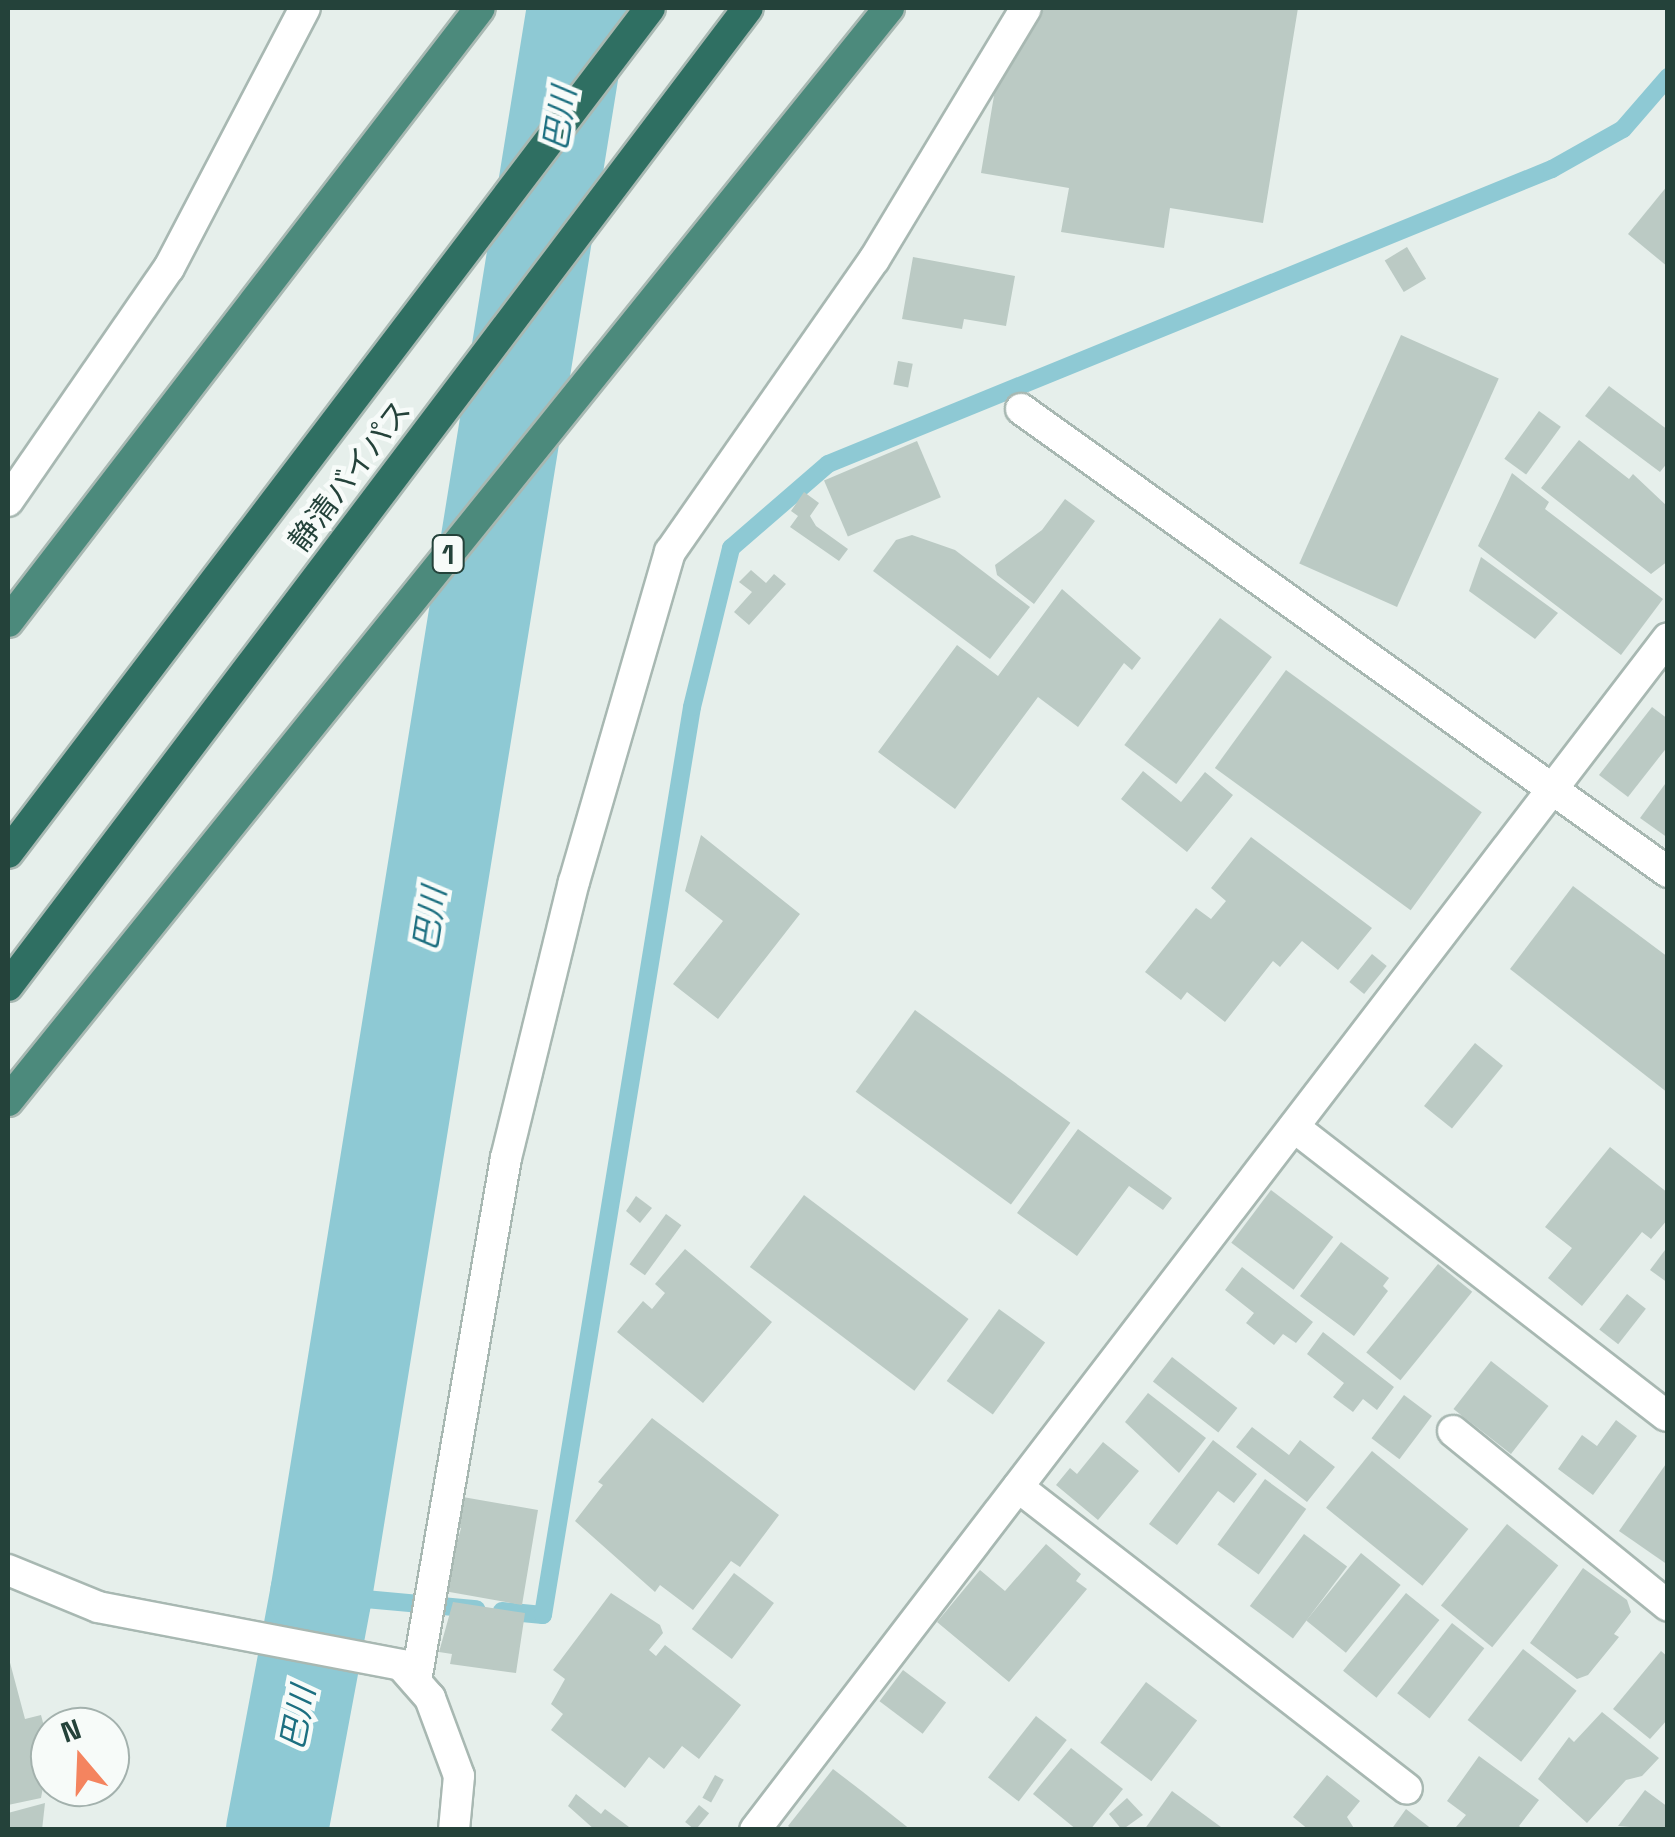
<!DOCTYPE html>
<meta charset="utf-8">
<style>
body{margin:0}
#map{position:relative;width:1675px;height:1837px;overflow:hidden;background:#e6efeb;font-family:"Space Grotesk","Noto Sans JP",sans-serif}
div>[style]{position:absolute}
.stream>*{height:18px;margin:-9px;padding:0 9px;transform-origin:9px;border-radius:9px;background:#8ec9d4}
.river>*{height:102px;margin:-51px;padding:0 51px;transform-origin:51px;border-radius:51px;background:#8ec9d4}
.building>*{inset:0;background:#bbcac4;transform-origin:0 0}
.roads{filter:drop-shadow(2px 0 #a8b8b2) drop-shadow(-2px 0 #a8b8b2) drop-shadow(0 2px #a8b8b2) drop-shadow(0 -2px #a8b8b2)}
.minor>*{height:30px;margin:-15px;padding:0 15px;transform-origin:15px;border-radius:15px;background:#fff}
.trunk>*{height:30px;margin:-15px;padding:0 15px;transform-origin:15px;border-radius:15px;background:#4c8a7c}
.motorway>*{height:30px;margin:-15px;padding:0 15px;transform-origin:15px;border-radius:15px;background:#2f6f62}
span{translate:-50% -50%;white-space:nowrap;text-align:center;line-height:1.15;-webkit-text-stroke:9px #f7fbf9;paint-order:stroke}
.shield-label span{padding:2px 8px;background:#f7fbf9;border:2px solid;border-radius:8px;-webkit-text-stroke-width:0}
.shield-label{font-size:28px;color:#24423a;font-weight:700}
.street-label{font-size:30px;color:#24423a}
.water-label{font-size:32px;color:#1c6f80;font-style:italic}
.frame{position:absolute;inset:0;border:10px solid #24423a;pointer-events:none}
.north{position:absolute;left:30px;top:1707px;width:100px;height:100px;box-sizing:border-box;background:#f7fbf9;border:2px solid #a3b1ad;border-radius:50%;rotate:341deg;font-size:28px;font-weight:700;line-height:40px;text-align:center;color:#24423a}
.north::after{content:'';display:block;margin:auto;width:35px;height:45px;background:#f4845f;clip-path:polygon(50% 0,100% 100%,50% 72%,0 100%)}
</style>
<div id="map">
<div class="stream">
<i style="left:321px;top:1595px;width:156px;rotate:5.2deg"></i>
<i style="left:502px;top:1611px;width:41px;rotate:5.6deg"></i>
<i style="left:543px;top:1615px;width:920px;rotate:-80.68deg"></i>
<i style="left:692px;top:707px;width:164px;rotate:-76.2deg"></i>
<i style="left:731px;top:548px;width:128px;rotate:-40.9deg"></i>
<i style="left:828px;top:464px;width:782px;rotate:-22.17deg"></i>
<i style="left:1552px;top:169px;width:81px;rotate:-29.4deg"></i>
<i style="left:1623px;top:129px;width:69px;rotate:-49.1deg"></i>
</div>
<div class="river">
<i style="left:277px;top:1830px;width:239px;rotate:-79.4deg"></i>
<i style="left:321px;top:1595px;width:1608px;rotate:-80.8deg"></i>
</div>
<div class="building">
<i style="clip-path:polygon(1038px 8px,1298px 8px,1263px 223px,1170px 208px,1164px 248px,1061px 232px,1069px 188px,981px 173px,999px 66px)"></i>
<i style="clip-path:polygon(1668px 185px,1668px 267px,1628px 234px)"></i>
<i style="left:1407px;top:247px;width:37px;height:26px;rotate:59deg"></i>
<i style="clip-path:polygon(913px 257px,1015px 276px,1006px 326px,964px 319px,962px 329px,902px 319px)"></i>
<i style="left:1401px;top:335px;width:107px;height:250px;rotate:24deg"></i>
<i style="left:898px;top:361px;width:15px;height:24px;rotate:11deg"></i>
<i style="clip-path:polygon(1609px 386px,1668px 430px,1668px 462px,1660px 472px,1585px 416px)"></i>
<i style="left:1539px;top:411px;width:27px;height:59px;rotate:36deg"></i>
<i style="clip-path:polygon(1579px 440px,1629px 479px,1633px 474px,1668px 507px,1668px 561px,1651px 574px,1541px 488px)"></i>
<i style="left:917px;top:441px;width:61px;height:101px;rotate:67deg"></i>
<i style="clip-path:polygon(1512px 473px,1549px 502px,1545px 509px,1663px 599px,1621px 655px,1478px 546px)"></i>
<i style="clip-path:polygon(804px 492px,819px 503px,810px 516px,816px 526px,848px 549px,839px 561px,790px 527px,798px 516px,791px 511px)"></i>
<i style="clip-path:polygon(1065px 499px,1095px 521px,1034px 604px,997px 575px,995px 565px,1042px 530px)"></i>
<i style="clip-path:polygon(912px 535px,955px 550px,1030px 607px,990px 659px,873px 571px,896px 540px)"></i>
<i style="clip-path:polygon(1481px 557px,1558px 613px,1535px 639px,1469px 591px)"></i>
<i style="clip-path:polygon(751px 570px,766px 583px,774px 574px,786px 584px,749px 625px,734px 612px,752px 592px,739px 582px)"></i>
<i style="clip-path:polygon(1062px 589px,1141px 658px,1132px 670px,1124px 663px,1078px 727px,1038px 697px,955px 809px,878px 752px,957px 645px,998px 676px)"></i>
<i style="left:1220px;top:618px;width:65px;height:159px;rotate:37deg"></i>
<i style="left:1286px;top:670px;width:242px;height:121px;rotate:36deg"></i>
<i style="clip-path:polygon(1652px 707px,1668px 719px,1668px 746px,1628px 797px,1599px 775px)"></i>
<i style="clip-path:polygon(1143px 771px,1181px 802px,1205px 772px,1233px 795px,1187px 852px,1121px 799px)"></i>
<i style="clip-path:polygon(1668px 780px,1668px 838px,1640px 818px)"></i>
<i style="clip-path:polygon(701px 835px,800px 914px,718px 1019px,673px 984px,723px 921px,685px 891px)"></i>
<i style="clip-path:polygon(1251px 837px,1372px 928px,1338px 970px,1302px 941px,1280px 967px,1273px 961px,1225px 1022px,1187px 992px,1181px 1000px,1145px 972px,1196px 908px,1211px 919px,1226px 901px,1211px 888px)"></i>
<i style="clip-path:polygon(1573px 886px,1668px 957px,1668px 1093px,1510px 969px)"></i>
<i style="left:1372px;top:954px;width:19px;height:36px;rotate:39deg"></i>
<i style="left:915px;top:1010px;width:192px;height:101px;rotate:36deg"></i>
<i style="left:1475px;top:1043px;width:36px;height:81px;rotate:39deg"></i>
<i style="clip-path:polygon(1078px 1129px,1172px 1198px,1163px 1210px,1129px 1186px,1077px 1256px,1017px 1213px)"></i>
<i style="clip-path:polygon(1610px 1147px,1668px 1193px,1668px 1219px,1651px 1239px,1642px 1232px,1582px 1306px,1548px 1278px,1572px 1248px,1545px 1227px)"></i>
<i style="left:1271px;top:1190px;width:78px;height:66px;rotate:37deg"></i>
<i style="left:804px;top:1195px;width:206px;height:90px;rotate:37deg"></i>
<i style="clip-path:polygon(636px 1196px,652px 1208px,640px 1223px,626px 1211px)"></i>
<i style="left:666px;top:1214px;width:19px;height:62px;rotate:36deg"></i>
<i style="clip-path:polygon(1341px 1242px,1389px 1278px,1383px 1286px,1388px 1291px,1354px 1336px,1300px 1296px)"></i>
<i style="clip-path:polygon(1668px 1246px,1668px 1283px,1650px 1270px)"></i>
<i style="clip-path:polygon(685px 1249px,772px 1322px,703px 1403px,617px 1332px,643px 1301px,652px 1309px,665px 1293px,655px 1284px)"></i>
<i style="left:1438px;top:1264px;width:44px;height:114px;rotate:39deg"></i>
<i style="clip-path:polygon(1242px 1267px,1313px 1322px,1296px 1343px,1283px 1334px,1274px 1345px,1246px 1323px,1254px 1313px,1225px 1290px)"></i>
<i style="left:1627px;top:1294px;width:24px;height:45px;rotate:38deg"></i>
<i style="left:999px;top:1309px;width:57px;height:89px;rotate:36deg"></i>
<i style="clip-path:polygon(1323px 1332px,1394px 1387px,1377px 1410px,1363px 1399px,1353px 1412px,1333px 1397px,1344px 1383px,1307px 1354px)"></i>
<i style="left:1172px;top:1357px;width:83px;height:31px;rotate:38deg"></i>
<i style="left:1491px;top:1361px;width:73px;height:61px;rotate:38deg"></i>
<i style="clip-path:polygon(1148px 1393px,1206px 1438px,1179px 1473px,1125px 1422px)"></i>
<i style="left:1404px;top:1395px;width:35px;height:54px;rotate:37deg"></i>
<i style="clip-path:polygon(652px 1418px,779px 1515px,740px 1567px,731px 1561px,693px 1610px,660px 1585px,655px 1592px,575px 1521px,603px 1485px,598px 1482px)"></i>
<i style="clip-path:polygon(1616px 1420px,1637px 1436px,1593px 1495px,1558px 1469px,1582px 1435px,1597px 1446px)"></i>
<i style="clip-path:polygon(1252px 1427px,1289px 1455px,1300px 1440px,1335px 1467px,1307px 1502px,1236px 1447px)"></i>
<i style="clip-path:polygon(1213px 1440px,1257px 1474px,1234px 1503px,1218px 1491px,1177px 1545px,1149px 1524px)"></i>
<i style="clip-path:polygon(1103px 1442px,1139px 1471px,1098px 1520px,1056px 1485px,1070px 1468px,1077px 1474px)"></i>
<i style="left:1372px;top:1451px;width:124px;height:73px;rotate:39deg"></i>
<i style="clip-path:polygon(1668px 1461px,1668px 1565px,1619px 1531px)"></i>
<i style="left:1265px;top:1479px;width:51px;height:81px;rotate:36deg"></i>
<i style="clip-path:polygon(457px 1496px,538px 1510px,522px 1605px,444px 1591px,461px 1528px,452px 1527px)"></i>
<i style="left:1507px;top:1524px;width:66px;height:105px;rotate:39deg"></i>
<i style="left:1304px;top:1534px;width:54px;height:90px;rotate:37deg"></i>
<i style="clip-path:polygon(1046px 1544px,1081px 1574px,1076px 1581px,1087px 1589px,1009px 1682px,937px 1622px,980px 1570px,1005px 1591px)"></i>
<i style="left:1361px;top:1553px;width:51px;height:87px;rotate:39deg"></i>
<i style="clip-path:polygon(1583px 1568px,1627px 1600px,1631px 1612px,1614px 1634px,1619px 1637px,1588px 1675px,1577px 1679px,1530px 1643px)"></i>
<i style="left:734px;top:1573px;width:50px;height:70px;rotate:37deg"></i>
<i style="clip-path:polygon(611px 1593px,660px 1625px,663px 1633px,649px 1650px,656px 1656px,665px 1645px,741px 1705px,699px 1759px,682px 1746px,664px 1769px,649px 1757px,625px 1788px,551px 1730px,563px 1714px,551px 1704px,565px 1679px,553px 1670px)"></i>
<i style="left:1406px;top:1593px;width:43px;height:100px;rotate:39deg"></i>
<i style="clip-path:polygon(453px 1602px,525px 1613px,516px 1673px,450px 1664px,452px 1654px,439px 1652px)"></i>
<i style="left:1452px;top:1623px;width:41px;height:89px;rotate:38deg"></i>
<i style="left:1523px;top:1649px;width:68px;height:90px;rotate:38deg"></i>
<i style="clip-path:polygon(1661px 1651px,1668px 1657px,1668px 1719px,1650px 1739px,1613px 1709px)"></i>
<i style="clip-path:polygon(8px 1655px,25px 1719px,41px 1715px,50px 1749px,41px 1798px,8px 1805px)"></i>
<i style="left:903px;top:1670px;width:54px;height:39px;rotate:37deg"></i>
<i style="left:1146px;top:1682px;width:64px;height:76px;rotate:37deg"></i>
<i style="clip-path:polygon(1602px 1712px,1659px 1758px,1642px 1776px,1626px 1780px,1587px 1823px,1538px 1779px,1569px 1737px,1574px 1742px)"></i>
<i style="left:1036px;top:1716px;width:39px;height:78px;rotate:38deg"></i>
<i style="clip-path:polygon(1071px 1748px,1123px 1789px,1090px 1830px,1077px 1830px,1033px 1794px)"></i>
<i style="clip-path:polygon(1479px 1756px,1539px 1800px,1519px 1826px,1524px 1830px,1456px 1827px,1466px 1815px,1447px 1801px)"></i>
<i style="clip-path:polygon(833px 1769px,863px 1792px,911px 1830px,793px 1830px,788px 1826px)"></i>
<i style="left:715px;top:1775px;width:10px;height:26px;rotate:29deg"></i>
<i style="clip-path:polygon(1327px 1775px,1360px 1801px,1347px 1817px,1355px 1830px,1309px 1830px,1293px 1817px)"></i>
<i style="clip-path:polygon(1645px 1790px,1668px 1807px,1668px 1830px,1618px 1826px)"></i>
<i style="clip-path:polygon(1172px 1791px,1225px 1830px,1144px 1830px)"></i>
<i style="clip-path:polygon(576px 1794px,601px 1814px,605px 1809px,633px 1830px,595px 1830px,568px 1806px)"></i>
<i style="clip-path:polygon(1127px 1798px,1143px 1815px,1122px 1830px,1109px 1814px)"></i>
<i style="clip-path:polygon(45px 1803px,42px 1830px,8px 1830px,8px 1813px)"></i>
<i style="left:699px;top:1805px;width:13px;height:22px;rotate:39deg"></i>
<i style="clip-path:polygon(1406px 1809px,1433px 1830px,1391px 1830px)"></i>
</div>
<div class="roads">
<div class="minor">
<i style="left:1021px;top:409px;width:796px;rotate:35.59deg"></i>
<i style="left:8px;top:501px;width:283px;rotate:-55.4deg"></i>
<i style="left:169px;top:268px;width:293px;rotate:-62.4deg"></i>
<i style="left:1294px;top:1127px;width:471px;rotate:37.8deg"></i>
<i style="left:1453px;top:1431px;width:277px;rotate:39.1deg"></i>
<i style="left:1018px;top:1487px;width:492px;rotate:37.8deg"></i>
<i style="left:8px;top:1570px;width:97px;rotate:22.3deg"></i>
<i style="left:98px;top:1607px;width:309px;rotate:10.8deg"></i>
<i style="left:401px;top:1665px;width:44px;rotate:48.7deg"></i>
<i style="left:430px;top:1698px;width:83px;rotate:69.6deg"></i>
<i style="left:459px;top:1776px;width:54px;rotate:95.3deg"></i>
<i style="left:416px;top:1681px;width:531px;rotate:-80.24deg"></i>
<i style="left:506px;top:1158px;width:284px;rotate:-76.2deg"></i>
<i style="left:574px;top:882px;width:344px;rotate:-73.8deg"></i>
<i style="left:670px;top:552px;width:356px;rotate:-55.1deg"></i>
<i style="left:874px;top:260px;width:294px;rotate:-58.9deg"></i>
<i style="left:755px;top:1830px;width:1501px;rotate:-52.55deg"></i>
</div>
<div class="trunk">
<i style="left:8px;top:622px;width:774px;rotate:-52.45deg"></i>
<i style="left:8px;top:1101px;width:1404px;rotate:-51.13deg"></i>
</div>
<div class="motorway">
<i style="left:8px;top:853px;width:1061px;rotate:-52.77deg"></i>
<i style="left:8px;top:986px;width:1226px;rotate:-52.89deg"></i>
</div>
</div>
<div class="shield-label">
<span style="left:448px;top:554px">1</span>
</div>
<div class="street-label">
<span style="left:350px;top:476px;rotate:-53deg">静清バイパス</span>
</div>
<div class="water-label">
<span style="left:560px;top:119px;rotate:-81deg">巴川</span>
<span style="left:430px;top:919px;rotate:-81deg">巴川</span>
<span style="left:298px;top:1718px;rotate:-79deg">巴川</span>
</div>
<div class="frame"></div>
<div class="north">N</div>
</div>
